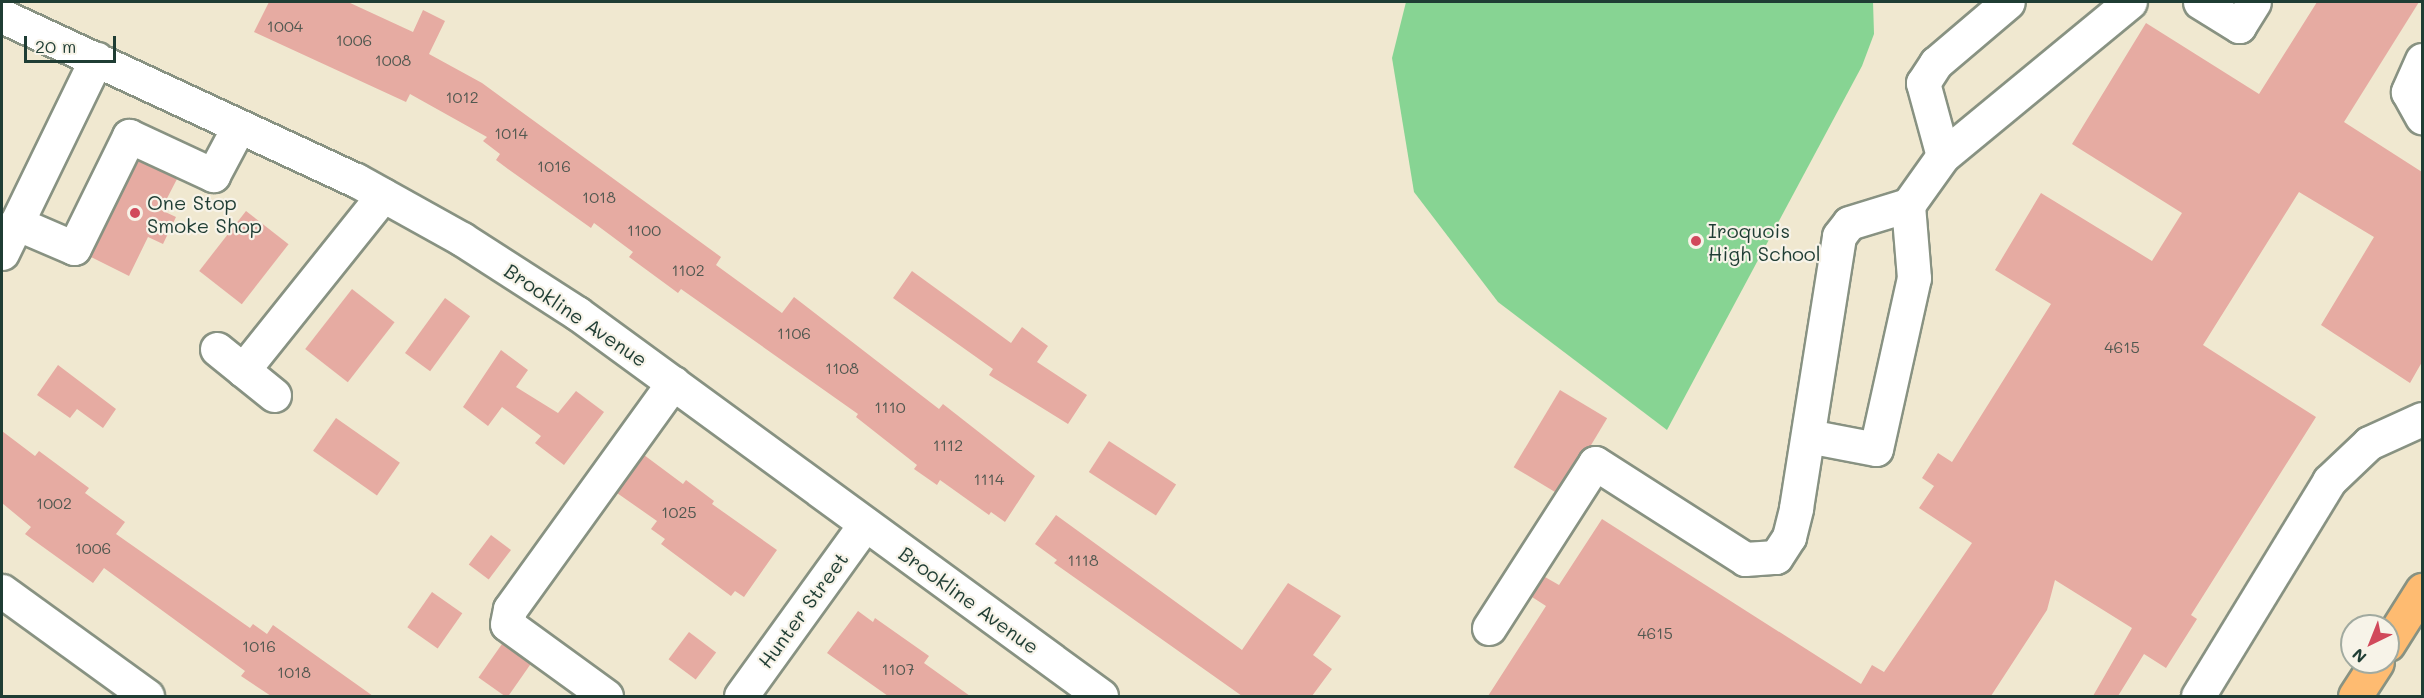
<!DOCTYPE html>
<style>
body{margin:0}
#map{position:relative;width:2424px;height:698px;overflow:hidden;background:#f0e8d0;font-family:Mali,sans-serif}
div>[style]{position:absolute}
.green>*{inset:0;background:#87d493}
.building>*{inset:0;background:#e6aba2;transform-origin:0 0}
.roads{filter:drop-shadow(2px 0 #889282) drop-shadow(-2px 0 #889282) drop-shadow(0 2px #889282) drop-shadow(0 -2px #889282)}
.minor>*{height:33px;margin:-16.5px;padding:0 16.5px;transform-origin:16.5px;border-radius:16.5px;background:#fff}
.major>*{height:33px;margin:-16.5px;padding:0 16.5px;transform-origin:16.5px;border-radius:16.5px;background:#febb71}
.dots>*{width:16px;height:16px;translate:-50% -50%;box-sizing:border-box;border:3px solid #f7f3e8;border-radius:50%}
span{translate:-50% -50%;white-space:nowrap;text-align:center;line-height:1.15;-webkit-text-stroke:4.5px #f7f3e8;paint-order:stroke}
.number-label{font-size:16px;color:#515850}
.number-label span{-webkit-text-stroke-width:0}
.poi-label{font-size:20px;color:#1f3d34}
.left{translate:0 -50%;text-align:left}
.street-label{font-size:20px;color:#1f3d34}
.frame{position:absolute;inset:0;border:3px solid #1f3d34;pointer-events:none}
.north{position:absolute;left:2340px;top:614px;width:60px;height:60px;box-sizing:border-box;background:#f7f3e8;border:2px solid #a1aaa0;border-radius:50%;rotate:223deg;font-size:16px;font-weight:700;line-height:24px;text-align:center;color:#1f3d34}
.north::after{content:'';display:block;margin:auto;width:21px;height:27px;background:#d1495b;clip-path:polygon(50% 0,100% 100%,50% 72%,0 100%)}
.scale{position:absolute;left:24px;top:36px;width:92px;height:27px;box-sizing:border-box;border:3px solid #1f3d34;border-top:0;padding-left:8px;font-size:18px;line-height:21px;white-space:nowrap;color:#1f3d34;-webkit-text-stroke:4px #f7f3e8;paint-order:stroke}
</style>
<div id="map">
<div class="green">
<i style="clip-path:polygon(1406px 2px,1873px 2px,1874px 34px,1862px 66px,1667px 430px,1498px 302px,1414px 192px,1392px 58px)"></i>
</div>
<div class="building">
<i style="clip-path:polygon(269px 2px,348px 2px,413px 32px,423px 10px,445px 21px,429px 54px,482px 83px,721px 257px,716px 265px,782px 313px,794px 297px,939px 409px,943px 404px,1035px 476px,1005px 522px,991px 512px,989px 515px,940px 480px,937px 485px,914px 469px,917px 465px,856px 417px,858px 414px,681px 289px,678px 293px,629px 257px,633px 252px,594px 223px,591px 228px,508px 169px,496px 160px,500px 154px,483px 141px,487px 137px,410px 94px,406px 102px,254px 32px)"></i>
<i style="clip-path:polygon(2317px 2px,2419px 2px,2344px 122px,2422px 172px,2422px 362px,2410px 383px,2321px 325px,2374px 237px,2299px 192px,2203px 345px,2316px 417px,2191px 615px,2197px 619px,2166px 668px,2144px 654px,2118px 696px,2093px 696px,2132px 628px,2055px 580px,2047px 610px,1991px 696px,1488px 696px,1546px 606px,1532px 597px,1540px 583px,1545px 577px,1559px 585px,1602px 519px,1861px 684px,1872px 665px,1884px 672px,1972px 543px,1919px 508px,1934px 486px,1922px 478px,1938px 453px,1952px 462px,2051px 304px,1995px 270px,2041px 193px,2152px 261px,2182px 213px,2072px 144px,2146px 23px,2259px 94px)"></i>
<i style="clip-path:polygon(138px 161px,177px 179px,161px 210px,176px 217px,163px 244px,148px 237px,129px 276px,91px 257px)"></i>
<i style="left:246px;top:211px;width:54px;height:76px;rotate:38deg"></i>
<i style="clip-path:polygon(912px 271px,1011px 343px,1022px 327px,1048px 346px,1037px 362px,1087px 395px,1068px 424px,989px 375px,993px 369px,893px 298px)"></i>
<i style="left:352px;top:289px;width:54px;height:76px;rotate:38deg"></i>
<i style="left:445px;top:298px;width:31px;height:68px;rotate:36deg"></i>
<i style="clip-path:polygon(501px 350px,528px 370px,516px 387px,558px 413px,576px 391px,604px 412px,564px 465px,535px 443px,541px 436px,502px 407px,488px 426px,463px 407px)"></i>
<i style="clip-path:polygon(58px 365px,116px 409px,103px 428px,77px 409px,70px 418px,37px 395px)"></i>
<i style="left:1560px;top:390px;width:55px;height:90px;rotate:31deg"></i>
<i style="left:336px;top:418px;width:78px;height:40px;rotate:35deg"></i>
<i style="clip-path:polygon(2px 431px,35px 456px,39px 451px,89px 488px,85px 493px,125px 522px,116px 534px,250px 628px,253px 624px,267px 634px,273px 625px,373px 696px,271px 696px,241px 676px,245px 671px,104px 568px,93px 583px,25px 534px,31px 527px,2px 503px)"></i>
<i style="left:1109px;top:441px;width:80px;height:37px;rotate:33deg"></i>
<i style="clip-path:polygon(644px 455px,683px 484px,686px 480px,714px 501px,712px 504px,777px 550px,744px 597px,735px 591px,731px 596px,661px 544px,665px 539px,651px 529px,657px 521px,617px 493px)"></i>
<i style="clip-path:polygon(1056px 515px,1242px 650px,1288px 583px,1341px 616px,1313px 655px,1332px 669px,1312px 696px,1242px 696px,1054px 563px,1057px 560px,1035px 544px)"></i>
<i style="left:491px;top:535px;width:25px;height:37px;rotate:37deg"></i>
<i style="left:432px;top:592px;width:37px;height:43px;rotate:35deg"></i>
<i style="clip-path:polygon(858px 611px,873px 622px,875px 618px,929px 656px,924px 663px,970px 696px,888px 696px,827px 653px)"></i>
<i style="left:689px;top:632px;width:34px;height:34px;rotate:37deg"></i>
<i style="left:502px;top:644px;width:35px;height:41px;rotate:35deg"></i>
</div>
<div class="roads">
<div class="minor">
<i style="left:2200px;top:2px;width:46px;rotate:31.6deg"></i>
<i style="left:2239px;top:26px;width:28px;rotate:-58deg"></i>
<i style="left:2px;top:16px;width:390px;rotate:24.9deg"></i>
<i style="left:356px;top:180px;width:121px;rotate:29.1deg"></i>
<i style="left:462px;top:239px;width:137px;rotate:32.8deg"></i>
<i style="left:577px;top:313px;width:649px;rotate:36.16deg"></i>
<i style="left:2422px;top:60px;width:35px;rotate:114deg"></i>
<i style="left:2408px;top:92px;width:29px;rotate:61deg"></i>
<i style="left:1943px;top:156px;width:76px;rotate:-105.3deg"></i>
<i style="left:1923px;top:83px;width:24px;rotate:-57deg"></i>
<i style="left:1936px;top:63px;width:94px;rotate:-40.3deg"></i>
<i style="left:16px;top:223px;width:63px;rotate:23.3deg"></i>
<i style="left:74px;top:248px;width:125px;rotate:-63.8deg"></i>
<i style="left:129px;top:136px;width:93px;rotate:24.9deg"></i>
<i style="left:213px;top:175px;width:55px;rotate:-62deg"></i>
<i style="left:2px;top:253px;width:216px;rotate:-64.1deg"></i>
<i style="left:217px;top:349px;width:33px;rotate:39deg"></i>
<i style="left:274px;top:395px;width:40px;rotate:-141deg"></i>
<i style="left:243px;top:370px;width:224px;rotate:-51.3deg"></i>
<i style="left:1808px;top:436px;width:69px;rotate:10.8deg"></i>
<i style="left:1876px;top:449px;width:175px;rotate:-77.5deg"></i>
<i style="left:1914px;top:278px;width:73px;rotate:-94.7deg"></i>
<i style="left:2px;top:591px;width:179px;rotate:35.9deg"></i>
<i style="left:1489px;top:628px;width:196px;rotate:-57.3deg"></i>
<i style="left:1595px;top:463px;width:178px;rotate:32.6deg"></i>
<i style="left:1745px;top:559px;width:31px;rotate:-4deg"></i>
<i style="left:1776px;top:557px;width:24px;rotate:-57deg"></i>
<i style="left:1789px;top:537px;width:30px;rotate:-76deg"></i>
<i style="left:1796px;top:508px;width:275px;rotate:-81deg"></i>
<i style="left:1839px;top:236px;width:16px;rotate:-52deg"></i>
<i style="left:1849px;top:223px;width:62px;rotate:-17deg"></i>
<i style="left:1908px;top:205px;width:60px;rotate:-54.5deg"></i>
<i style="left:1943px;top:156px;width:242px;rotate:-39.5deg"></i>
<i style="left:606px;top:696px;width:122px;rotate:-144deg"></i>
<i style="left:507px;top:624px;width:15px;rotate:-79deg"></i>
<i style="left:510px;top:609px;width:279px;rotate:-54.2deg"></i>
<i style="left:741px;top:696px;width:212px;rotate:-54.2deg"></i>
<i style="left:2198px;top:696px;width:252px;rotate:-58.6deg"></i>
<i style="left:2329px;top:481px;width:55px;rotate:-43.5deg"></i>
<i style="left:2369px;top:443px;width:58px;rotate:-24.4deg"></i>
</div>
<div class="major">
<i style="left:2388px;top:644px;width:64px;rotate:-57.8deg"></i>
<i style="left:2355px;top:696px;width:40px;rotate:-57.1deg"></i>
</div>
</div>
<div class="dots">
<i style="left:135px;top:213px;background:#d1495b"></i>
<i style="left:1696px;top:241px;background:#d1495b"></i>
</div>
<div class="number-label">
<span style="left:285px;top:26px">1004</span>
<span style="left:354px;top:40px">1006</span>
<span style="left:393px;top:60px">1008</span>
<span style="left:462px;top:97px">1012</span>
<span style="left:511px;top:133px">1014</span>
<span style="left:554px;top:166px">1016</span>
<span style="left:599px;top:197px">1018</span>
<span style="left:644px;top:230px">1100</span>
<span style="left:688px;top:270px">1102</span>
<span style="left:794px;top:333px">1106</span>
<span style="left:2122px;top:347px">4615</span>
<span style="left:842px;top:368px">1108</span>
<span style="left:890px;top:407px">1110</span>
<span style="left:948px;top:445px">1112</span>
<span style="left:989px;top:479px">1114</span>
<span style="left:54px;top:503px">1002</span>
<span style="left:679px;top:512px">1025</span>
<span style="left:93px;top:548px">1006</span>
<span style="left:1083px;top:560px">1118</span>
<span style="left:1655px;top:633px">4615</span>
<span style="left:259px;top:646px">1016</span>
<span style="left:898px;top:669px">1107</span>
<span style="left:294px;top:672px">1018</span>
</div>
<div class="poi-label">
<span class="left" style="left:147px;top:214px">One Stop<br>Smoke Shop</span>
<span class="left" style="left:1708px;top:242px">Iroquois<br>High School</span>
</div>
<div class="street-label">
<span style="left:576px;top:315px;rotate:34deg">Brookline Avenue</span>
<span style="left:969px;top:600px;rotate:36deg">Brookline Avenue</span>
<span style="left:803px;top:610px;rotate:-54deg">Hunter Street</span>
</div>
<div class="frame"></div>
<div class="north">N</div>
<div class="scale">20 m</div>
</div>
